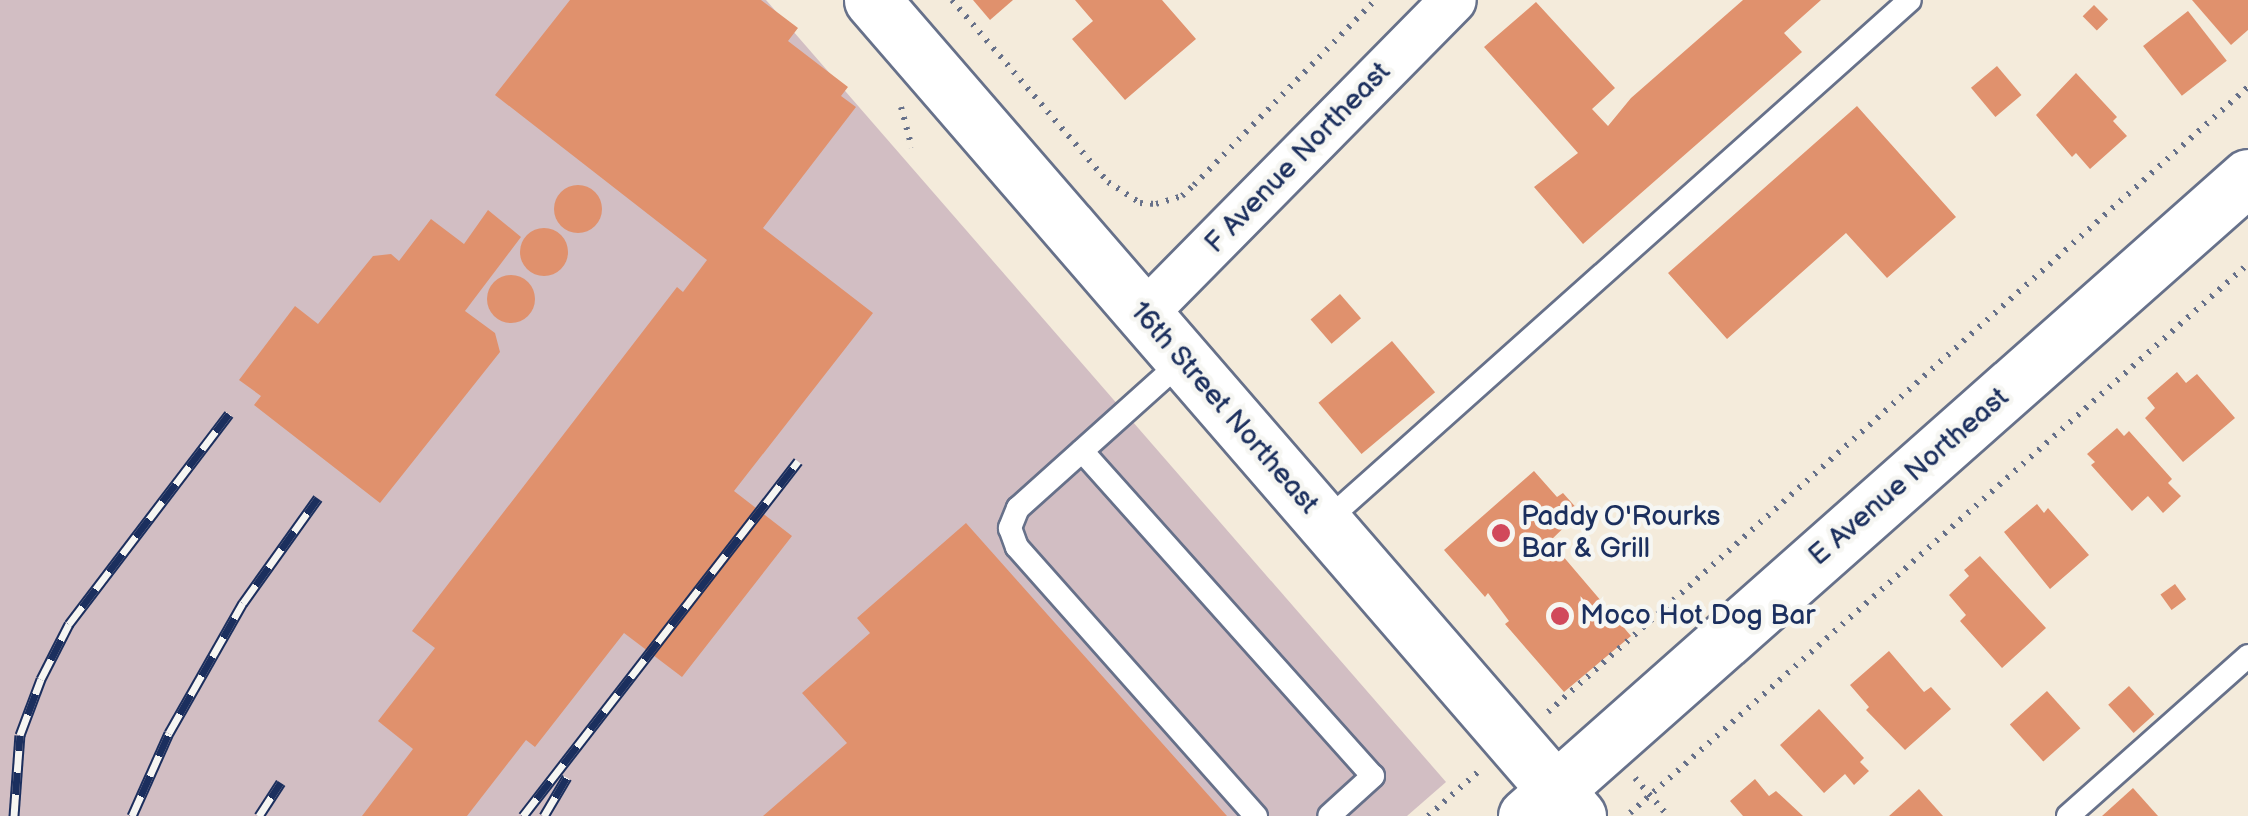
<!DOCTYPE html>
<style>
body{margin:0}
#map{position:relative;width:2248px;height:816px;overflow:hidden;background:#f4ebdb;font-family:"Balsamiq Sans",sans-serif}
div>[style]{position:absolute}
.industrial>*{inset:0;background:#d2bec3}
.building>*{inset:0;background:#e0916d;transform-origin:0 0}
.round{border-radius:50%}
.path>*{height:6px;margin-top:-3px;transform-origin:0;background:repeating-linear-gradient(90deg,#67718a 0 2.5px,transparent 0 10.5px)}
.roads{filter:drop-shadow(2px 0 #67718a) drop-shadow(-2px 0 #67718a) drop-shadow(0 2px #67718a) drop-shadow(0 -2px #67718a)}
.service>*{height:22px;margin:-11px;padding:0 11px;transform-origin:11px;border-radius:11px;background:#fff}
.minor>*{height:45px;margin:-22.5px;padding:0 22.5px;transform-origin:22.5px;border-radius:22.5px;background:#fff}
.tertiary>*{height:55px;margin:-27.5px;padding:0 27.5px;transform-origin:27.5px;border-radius:27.5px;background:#fff}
.rail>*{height:11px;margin-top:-5.5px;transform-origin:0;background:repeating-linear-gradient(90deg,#f6f6f2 0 22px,#1b2f5e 0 44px);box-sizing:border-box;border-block:2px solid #1b2f5e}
.dots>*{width:28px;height:28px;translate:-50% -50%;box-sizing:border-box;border:5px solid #f6f6f2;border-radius:50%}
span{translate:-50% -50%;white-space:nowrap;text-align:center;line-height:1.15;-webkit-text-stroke:9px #f6f6f2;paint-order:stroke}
.street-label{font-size:28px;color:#1b2f5e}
.poi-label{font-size:28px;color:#1b2f5e}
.left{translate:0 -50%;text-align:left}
</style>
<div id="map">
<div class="industrial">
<i style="clip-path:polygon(0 0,766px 0,1446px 782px,1407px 816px,0 816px)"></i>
</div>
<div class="building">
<i style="clip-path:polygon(570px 0,761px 0,798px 28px,788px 41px,848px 87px,841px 96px,856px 107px,763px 228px,873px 313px,734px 491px,792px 536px,682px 677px,624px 633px,535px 747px,526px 740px,467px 816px,362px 816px,413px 749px,378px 721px,435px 648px,412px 631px,677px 287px,683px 292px,707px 260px,495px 95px)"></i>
<i style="clip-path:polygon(973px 0,1013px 0,990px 20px)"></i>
<i style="clip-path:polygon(1075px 0,1162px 0,1196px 39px,1125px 100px,1072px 39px,1093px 21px)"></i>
<i style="clip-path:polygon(1743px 0,1821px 0,1784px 33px,1802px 52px,1583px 244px,1534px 187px,1578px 153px,1484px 47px,1536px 2px,1615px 88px,1592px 109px,1608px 126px,1631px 98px)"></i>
<i style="clip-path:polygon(2192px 0,2248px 0,2248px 30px,2231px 45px)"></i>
<i style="left:2094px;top:5px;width:20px;height:16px;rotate:45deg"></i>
<i style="left:2188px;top:11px;width:63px;height:57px;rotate:52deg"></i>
<i style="left:1997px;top:66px;width:38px;height:34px;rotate:50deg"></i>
<i style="clip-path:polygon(2076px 73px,2117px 117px,2113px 121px,2127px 136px,2090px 169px,2076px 153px,2072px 157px,2036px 115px)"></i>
<i style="clip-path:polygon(1857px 106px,1956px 217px,1887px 278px,1846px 233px,1727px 339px,1668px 273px)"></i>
<i class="round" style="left:554px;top:185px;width:48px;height:48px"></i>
<i style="clip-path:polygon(488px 210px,521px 237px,465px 311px,495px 333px,500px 352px,380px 503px,254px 405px,261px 396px,239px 380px,295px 306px,318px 324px,373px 256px,391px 254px,399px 261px,431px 219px,464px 244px)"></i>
<i class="round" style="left:520px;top:228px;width:48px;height:48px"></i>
<i class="round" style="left:487px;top:275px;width:48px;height:48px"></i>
<i style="left:1340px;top:294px;width:32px;height:39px;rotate:49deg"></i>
<i style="left:1392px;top:341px;width:67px;height:96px;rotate:50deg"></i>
<i style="clip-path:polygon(2177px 372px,2186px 383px,2197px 374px,2235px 418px,2183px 462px,2145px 418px,2155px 408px,2147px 398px)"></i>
<i style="clip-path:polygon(2117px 428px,2124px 436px,2129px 431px,2172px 479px,2168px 483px,2181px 496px,2163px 513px,2148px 496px,2132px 511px,2091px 465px,2095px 462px,2087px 454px)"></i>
<i style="clip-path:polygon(1534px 471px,1557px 497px,1563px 493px,1580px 512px,1550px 541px,1631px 636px,1564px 692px,1505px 624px,1509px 621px,1488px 593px,1485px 597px,1444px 550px)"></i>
<i style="clip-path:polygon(2037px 504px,2044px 513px,2048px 508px,2089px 555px,2050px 589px,2004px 532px)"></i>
<i style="clip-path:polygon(966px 523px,1227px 816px,763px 816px,847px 743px,802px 693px,870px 633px,857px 618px)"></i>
<i style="clip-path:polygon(1980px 556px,2046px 628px,2002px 668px,1960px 621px,1966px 615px,1949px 595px,1969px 576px,1964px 570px)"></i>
<i style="left:2175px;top:584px;width:19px;height:18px;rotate:54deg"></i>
<i style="clip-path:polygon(1889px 651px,1924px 692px,1931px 687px,1951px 709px,1905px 750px,1866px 710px,1869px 707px,1850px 685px)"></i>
<i style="left:2129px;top:686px;width:38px;height:28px;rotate:48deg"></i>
<i style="left:2047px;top:691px;width:50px;height:50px;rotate:48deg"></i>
<i style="clip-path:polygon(1819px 709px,1864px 758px,1860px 762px,1869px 771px,1854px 785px,1845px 774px,1824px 793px,1780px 745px)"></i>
<i style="clip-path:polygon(1755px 779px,1769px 796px,1776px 791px,1803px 816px,1743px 816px,1730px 801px)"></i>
<i style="clip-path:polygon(2133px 788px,2158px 816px,2102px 816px)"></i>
<i style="clip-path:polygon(1919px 789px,1943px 816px,1889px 816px)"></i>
</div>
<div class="path">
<i style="left:952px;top:0;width:240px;rotate:49.4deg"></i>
<i style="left:1108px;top:182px;width:38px;rotate:33deg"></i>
<i style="left:1140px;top:203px;width:16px;rotate:4deg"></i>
<i style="left:1156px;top:204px;width:27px;rotate:-17deg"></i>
<i style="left:1182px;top:196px;width:16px;rotate:-43deg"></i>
<i style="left:1194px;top:185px;width:259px;rotate:-45.6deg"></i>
<i style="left:901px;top:107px;width:42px;rotate:75deg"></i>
<i style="left:1548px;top:712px;width:938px;rotate:-41.76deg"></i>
<i style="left:1635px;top:778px;width:50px;rotate:49deg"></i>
<i style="left:1630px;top:813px;width:827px;rotate:-41.62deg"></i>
<i style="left:1428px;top:816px;width:68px;rotate:-41.4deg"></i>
</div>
<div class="roads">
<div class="service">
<i style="left:1181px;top:362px;width:219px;rotate:138.1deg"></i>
<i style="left:1018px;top:508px;width:22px;rotate:112deg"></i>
<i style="left:1010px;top:528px;width:20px;rotate:70deg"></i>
<i style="left:1017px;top:547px;width:360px;rotate:48.4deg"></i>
<i style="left:1082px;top:451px;width:436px;rotate:48.2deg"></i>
<i style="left:1373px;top:776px;width:59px;rotate:137.7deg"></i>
<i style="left:1324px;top:523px;width:785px;rotate:-41.75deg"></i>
<i style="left:2068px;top:816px;width:241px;rotate:-41.6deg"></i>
</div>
<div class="minor">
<i style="left:1143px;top:314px;width:441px;rotate:-45.4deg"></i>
</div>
<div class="tertiary">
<i style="left:872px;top:0;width:1079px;rotate:49.13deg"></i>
<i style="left:1526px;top:816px;width:964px;rotate:-41.51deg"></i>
</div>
</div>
<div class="rail">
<i style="left:14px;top:816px;width:81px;rotate:-85.8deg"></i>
<i style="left:20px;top:735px;width:60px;rotate:-69.4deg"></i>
<i style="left:41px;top:679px;width:62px;rotate:-63deg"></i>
<i style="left:69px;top:624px;width:264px;rotate:-52.7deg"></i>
<i style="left:132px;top:816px;width:91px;rotate:-66deg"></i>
<i style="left:169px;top:733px;width:150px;rotate:-60.4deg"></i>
<i style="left:243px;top:603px;width:129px;rotate:-54.5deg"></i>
<i style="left:259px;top:816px;width:40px;rotate:-57.1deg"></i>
<i style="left:523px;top:816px;width:449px;rotate:-52.2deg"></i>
<i style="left:544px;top:816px;width:45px;rotate:-59.5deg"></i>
</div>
<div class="dots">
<i style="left:1501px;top:533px;background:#d1495b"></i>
<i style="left:1560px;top:616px;background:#d1495b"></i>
</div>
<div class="street-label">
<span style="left:1298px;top:158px;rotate:-46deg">F Avenue Northeast</span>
<span style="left:1224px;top:408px;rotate:49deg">16th Street Northeast</span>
<span style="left:1909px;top:477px;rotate:-41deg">E Avenue Northeast</span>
</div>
<div class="poi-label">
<span class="left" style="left:1521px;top:533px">Paddy O'Rourks<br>Bar &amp; Grill</span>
<span class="left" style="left:1580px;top:616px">Moco Hot Dog Bar</span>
</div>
</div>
